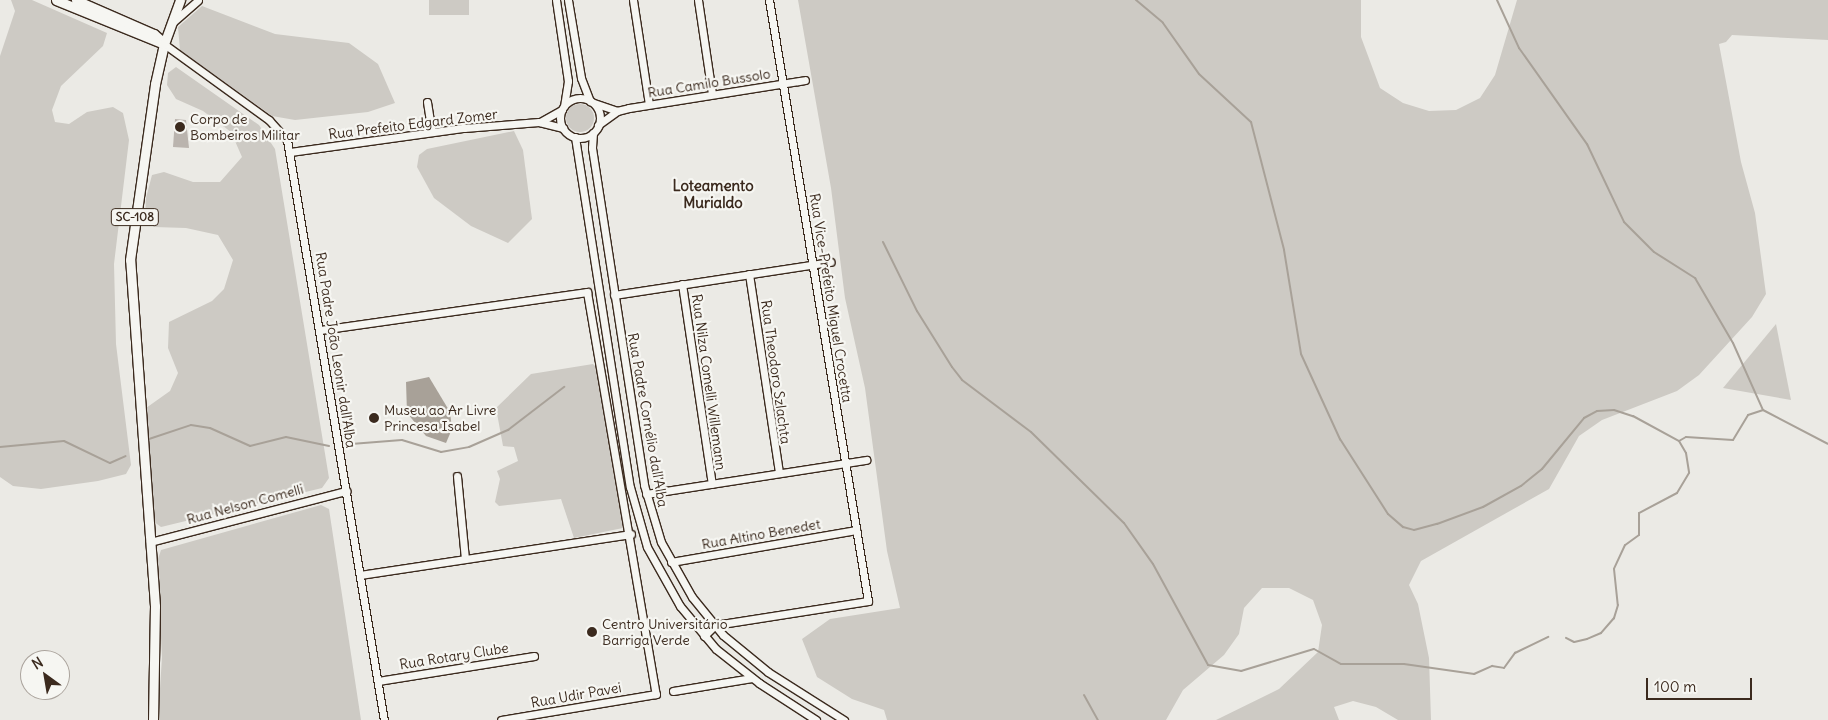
<!DOCTYPE html>
<meta charset="utf-8">
<style>
body{margin:0}
#map{position:relative;width:1828px;height:720px;overflow:hidden;background:#ebeae5;font-family:Delius,sans-serif}
div>[style]{position:absolute}
.green>*{inset:0;background:#cdcac4;transform-origin:0 0}
.round{border-radius:50%}
.water>*{inset:0;background:#a8a198}
.stream>*{height:2px;margin:-1px;padding:0 1px;transform-origin:1px;border-radius:1px;background:#a8a198}
.building>*{inset:0;background:#bab4ae}
.roads{filter:drop-shadow(1px 0 #3b2a1e) drop-shadow(-1px 0 #3b2a1e) drop-shadow(0 1px #3b2a1e) drop-shadow(0 -1px #3b2a1e)}
.minor>*{height:7px;margin:-3.5px;padding:0 3.5px;transform-origin:3.5px;border-radius:3.5px;background:#f6f6f2}
.minor>.ring{margin:-3.5px;padding:0;box-sizing:content-box;background:none;border:7px solid #f6f6f2;border-radius:50%}
.major>*{height:9px;margin:-4.5px;padding:0 4.5px;transform-origin:4.5px;border-radius:4.5px;background:#f6f6f2}
.dots>*{width:14px;height:14px;translate:-50% -50%;box-sizing:border-box;border:2px solid #f6f6f2;border-radius:50%}
span{translate:-50% -50%;white-space:nowrap;text-align:center;line-height:1.15;-webkit-text-stroke:4.5px #f6f6f2;paint-order:stroke}
.shield-label span{padding:1px 4px;background:#f6f6f2;border:1px solid;border-radius:4px;-webkit-text-stroke-width:0}
.shield-label{font-size:12px;color:#3b2a1e;font-weight:700}
.street-label{font-size:14px;color:#3b2a1e}
.poi-label{font-size:14px;color:#3b2a1e}
.left{translate:0 -50%;text-align:left}
.neighbourhood-label{font-size:15px;color:#3b2a1e;font-weight:700}
.north{position:absolute;left:20px;top:650px;width:50px;height:50px;box-sizing:border-box;background:#f6f6f2;border:1px solid #aba49d;border-radius:50%;rotate:328deg;font-size:14px;font-weight:700;line-height:20px;text-align:center;color:#3b2a1e}
.north::after{content:'';display:block;margin:auto;width:18px;height:22px;background:#3b2a1e;clip-path:polygon(50% 0,100% 100%,50% 72%,0 100%)}
.scale{position:absolute;left:1646px;top:678px;width:106px;height:22px;box-sizing:border-box;border:2px solid #3b2a1e;border-top:0;padding-left:6px;font-size:15px;line-height:18px;white-space:nowrap;color:#3b2a1e;-webkit-text-stroke:4px #f6f6f2;paint-order:stroke}
</style>
<div id="map">
<div class="green">
<i style="clip-path:polygon(11px 0,32px 0,107px 33px,103px 46px,61px 86px,52px 110px,55px 122px,69px 124px,87px 112px,113px 107px,123px 113px,129px 140px,114px 264px,116px 344px,131px 465px,126px 474px,98px 481px,41px 489px,13px 486px,0 477px,0 56px,15px 11px)"></i>
<i style="left:429px;top:0;width:40px;height:15px"></i>
<i style="clip-path:polygon(798px 0,1361px 0,1361px 37px,1380px 88px,1403px 103px,1429px 111px,1456px 110px,1480px 98px,1495px 75px,1517px 0,1828px 0,1828px 40px,1732px 35px,1726px 42px,1719px 44px,1741px 162px,1755px 213px,1766px 294px,1752px 317px,1699px 375px,1677px 391px,1602px 420px,1579px 436px,1549px 489px,1421px 561px,1409px 585px,1418px 604px,1429px 658px,1431px 720px,1398px 720px,1376px 707px,1353px 701px,1334px 707px,1339px 720px,1216px 720px,1279px 689px,1318px 652px,1322px 625px,1313px 600px,1289px 588px,1262px 588px,1244px 608px,1239px 634px,1224px 655px,1183px 690px,1166px 720px,887px 720px,884px 710px,852px 699px,817px 677px,802px 639px,830px 619px,900px 608px,887px 551px,865px 388px,845px 298px,831px 188px)"></i>
<i style="clip-path:polygon(202px 6px,275px 34px,349px 43px,378px 64px,395px 103px,368px 112px,295px 120px,272px 116px,180px 50px,178px 27px)"></i>
<i style="clip-path:polygon(176px 67px,259px 125px,275px 149px,329px 478px,322px 488px,161px 527px,153px 521px,146px 408px,170px 391px,178px 373px,168px 348px,169px 322px,212px 301px,224px 289px,233px 260px,218px 235px,186px 228px,154px 227px,145px 218px,146px 198px,152px 175px,164px 172px,193px 182px,220px 182px,242px 157px,231px 132px,203px 111px,176px 99px,167px 85px,168px 73px)"></i>
<i class="round" style="left:566px;top:104px;width:28px;height:28px"></i>
<i style="clip-path:polygon(514px 131px,523px 150px,532px 219px,508px 243px,471px 226px,434px 198px,417px 167px,419px 155px,427px 149px)"></i>
<i style="clip-path:polygon(1776px 324px,1791px 400px,1723px 388px)"></i>
<i style="clip-path:polygon(593px 364px,596px 367px,623px 528px,574px 538px,561px 499px,499px 506px,495px 502px,500px 479px,497px 471px,518px 461px,514px 447px,503px 446px,496px 408px,531px 374px)"></i>
<i style="clip-path:polygon(321px 505px,329px 509px,361px 720px,158px 720px,162px 657px,157px 562px,161px 550px)"></i>
</div>
<div class="water">
<i style="clip-path:polygon(429px 377px,450px 412px,452px 429px,446px 443px,426px 436px,407px 413px,406px 382px)"></i>
</div>
<div class="stream">
<i style="left:1136px;top:0;width:35px;rotate:40deg"></i>
<i style="left:1163px;top:23px;width:62px;rotate:54.8deg"></i>
<i style="left:1199px;top:74px;width:71px;rotate:42.7deg"></i>
<i style="left:1251px;top:122px;width:132px;rotate:75.5deg"></i>
<i style="left:1284px;top:250px;width:105px;rotate:80.7deg"></i>
<i style="left:1301px;top:354px;width:94px;rotate:65.4deg"></i>
<i style="left:1340px;top:439px;width:89px;rotate:57.4deg"></i>
<i style="left:1388px;top:514px;width:20px;rotate:41deg"></i>
<i style="left:1403px;top:527px;width:11px;rotate:15deg"></i>
<i style="left:1414px;top:530px;width:24px;rotate:-15deg"></i>
<i style="left:1437px;top:524px;width:49px;rotate:-20.3deg"></i>
<i style="left:1483px;top:507px;width:43px;rotate:-28.9deg"></i>
<i style="left:1521px;top:486px;width:27px;rotate:-39deg"></i>
<i style="left:1542px;top:469px;width:66px;rotate:-50.5deg"></i>
<i style="left:1584px;top:418px;width:15px;rotate:-28deg"></i>
<i style="left:1597px;top:411px;width:17px;rotate:-3deg"></i>
<i style="left:1614px;top:410px;width:20px;rotate:18deg"></i>
<i style="left:1633px;top:416px;width:52px;rotate:28.5deg"></i>
<i style="left:1679px;top:441px;width:14px;rotate:60deg"></i>
<i style="left:1686px;top:453px;width:20px;rotate:81deg"></i>
<i style="left:1689px;top:473px;width:23px;rotate:121deg"></i>
<i style="left:1677px;top:493px;width:43px;rotate:152.2deg"></i>
<i style="left:1639px;top:513px;width:22px;rotate:90deg"></i>
<i style="left:1639px;top:535px;width:17px;rotate:144deg"></i>
<i style="left:1625px;top:545px;width:26px;rotate:115deg"></i>
<i style="left:1614px;top:569px;width:36px;rotate:84deg"></i>
<i style="left:1618px;top:605px;width:14px;rotate:107deg"></i>
<i style="left:1614px;top:618px;width:20px;rotate:131deg"></i>
<i style="left:1601px;top:633px;width:15px;rotate:157deg"></i>
<i style="left:1587px;top:639px;width:13px;rotate:167deg"></i>
<i style="left:1574px;top:642px;width:9px;rotate:-153deg"></i>
<i style="left:1497px;top:0;width:53px;rotate:65.4deg"></i>
<i style="left:1519px;top:48px;width:118px;rotate:54.7deg"></i>
<i style="left:1587px;top:144px;width:86px;rotate:64.6deg"></i>
<i style="left:1624px;top:222px;width:42px;rotate:45deg"></i>
<i style="left:1654px;top:252px;width:49px;rotate:32.4deg"></i>
<i style="left:1695px;top:278px;width:75px;rotate:59.7deg"></i>
<i style="left:1733px;top:343px;width:73px;rotate:65.9deg"></i>
<i style="left:883px;top:242px;width:77px;rotate:63.8deg"></i>
<i style="left:917px;top:311px;width:66px;rotate:58deg"></i>
<i style="left:952px;top:367px;width:16px;rotate:52deg"></i>
<i style="left:962px;top:380px;width:86px;rotate:37deg"></i>
<i style="left:1031px;top:432px;width:130px;rotate:44.4deg"></i>
<i style="left:1124px;top:523px;width:50px;rotate:54.7deg"></i>
<i style="left:1153px;top:564px;width:115px;rotate:61.4deg"></i>
<i style="left:1208px;top:665px;width:34px;rotate:10deg"></i>
<i style="left:1241px;top:671px;width:76px;rotate:-16.8deg"></i>
<i style="left:1314px;top:649px;width:31px;rotate:29deg"></i>
<i style="left:1341px;top:664px;width:63px"></i>
<i style="left:1404px;top:664px;width:71px;rotate:8.1deg"></i>
<i style="left:1474px;top:674px;width:20px;rotate:-24deg"></i>
<i style="left:1492px;top:666px;width:12px;rotate:9deg"></i>
<i style="left:1504px;top:668px;width:19px;rotate:-54deg"></i>
<i style="left:1515px;top:653px;width:37px;rotate:-26deg"></i>
<i style="left:146px;top:440px;width:47px;rotate:-18.4deg"></i>
<i style="left:191px;top:425px;width:19px;rotate:9deg"></i>
<i style="left:210px;top:428px;width:44px;rotate:24.2deg"></i>
<i style="left:250px;top:446px;width:37px;rotate:-14deg"></i>
<i style="left:286px;top:437px;width:44px;rotate:11.8deg"></i>
<i style="left:1679px;top:441px;width:8px;rotate:-30deg"></i>
<i style="left:1686px;top:437px;width:47px;rotate:3.7deg"></i>
<i style="left:1733px;top:440px;width:29px;rotate:-59deg"></i>
<i style="left:1748px;top:415px;width:16px;rotate:-18deg"></i>
<i style="left:1763px;top:410px;width:73px;rotate:27.6deg"></i>
<i style="left:351px;top:444px;width:51px;rotate:-4.5deg"></i>
<i style="left:402px;top:440px;width:41px;rotate:17.1deg"></i>
<i style="left:441px;top:452px;width:28px;rotate:-10deg"></i>
<i style="left:469px;top:447px;width:43px;rotate:-23.6deg"></i>
<i style="left:508px;top:430px;width:71px;rotate:-37.5deg"></i>
<i style="left:0;top:447px;width:64px;rotate:-5.4deg"></i>
<i style="left:64px;top:441px;width:51px;rotate:25.6deg"></i>
<i style="left:110px;top:463px;width:17px;rotate:-24deg"></i>
<i style="left:1084px;top:695px;width:29px;rotate:61deg"></i>
</div>
<div class="building">
<i style="clip-path:polygon(175px 119px,186px 120px,189px 148px,173px 147px)"></i>
</div>
<div class="roads">
<div class="minor">
<i style="left:556px;top:0;width:82px;rotate:81.6deg"></i>
<i style="left:568px;top:81px;width:25px;rotate:99deg"></i>
<i style="left:568px;top:0;width:79px;rotate:80.5deg"></i>
<i style="left:581px;top:78px;width:25px;rotate:69deg"></i>
<i style="left:633px;top:0;width:105px;rotate:81.3deg"></i>
<i style="left:698px;top:0;width:95px;rotate:81.5deg"></i>
<i style="left:173px;top:22px;width:33px;rotate:-41deg"></i>
<i style="left:164px;top:44px;width:130px;rotate:35.9deg"></i>
<i style="left:269px;top:120px;width:27px;rotate:48deg"></i>
<i style="left:287px;top:140px;width:588px;rotate:80.51deg"></i>
<i class="ring" style="left:560px;top:98px;width:33px;height:33px"></i>
<i style="left:427px;top:102px;width:30px;rotate:81deg"></i>
<i style="left:594px;top:103px;width:24px;rotate:19deg"></i>
<i style="left:540px;top:122px;width:25px;rotate:-29deg"></i>
<i style="left:598px;top:125px;width:24px;rotate:-36deg"></i>
<i style="left:617px;top:111px;width:12px;rotate:-14deg"></i>
<i style="left:629px;top:108px;width:178px;rotate:-9deg"></i>
<i style="left:593px;top:133px;width:15px;rotate:94deg"></i>
<i style="left:592px;top:148px;width:341px;rotate:81.2deg"></i>
<i style="left:644px;top:485px;width:59px;rotate:73.4deg"></i>
<i style="left:661px;top:542px;width:63px;rotate:60.6deg"></i>
<i style="left:692px;top:597px;width:49px;rotate:50.8deg"></i>
<i style="left:723px;top:635px;width:58px;rotate:39.4deg"></i>
<i style="left:768px;top:672px;width:90px;rotate:32.3deg"></i>
<i style="left:575px;top:137px;width:354px;rotate:81.1deg"></i>
<i style="left:630px;top:487px;width:62px;rotate:74.2deg"></i>
<i style="left:647px;top:547px;width:68px;rotate:60.8deg"></i>
<i style="left:680px;top:606px;width:56px;rotate:50.1deg"></i>
<i style="left:716px;top:649px;width:55px;rotate:38.3deg"></i>
<i style="left:759px;top:683px;width:68px;rotate:33deg"></i>
<i style="left:290px;top:152px;width:176px;rotate:-7.9deg"></i>
<i style="left:464px;top:128px;width:75px;rotate:-4.6deg"></i>
<i style="left:539px;top:122px;width:25px;rotate:14deg"></i>
<i style="left:749px;top:274px;width:201px;rotate:81.4deg"></i>
<i style="left:682px;top:284px;width:202px;rotate:81.5deg"></i>
<i style="left:614px;top:295px;width:219px;rotate:-8.7deg"></i>
<i style="left:320px;top:330px;width:270px;rotate:-8.1deg"></i>
<i style="left:587px;top:292px;width:408px;rotate:80.3deg"></i>
<i style="left:656px;top:694px;width:157px;rotate:170.5deg"></i>
<i style="left:457px;top:476px;width:83px;rotate:84.5deg"></i>
<i style="left:646px;top:494px;width:223px;rotate:-8.8deg"></i>
<i style="left:150px;top:542px;width:203px;rotate:-14.6deg"></i>
<i style="left:671px;top:562px;width:188px;rotate:-9.8deg"></i>
<i style="left:360px;top:575px;width:274px;rotate:-8.6deg"></i>
<i style="left:704px;top:636px;width:16px;rotate:-45deg"></i>
<i style="left:715px;top:625px;width:155px;rotate:-8.9deg"></i>
<i style="left:868px;top:601px;width:609px;rotate:-99.35deg"></i>
<i style="left:378px;top:681px;width:158px;rotate:-9.1deg"></i>
<i style="left:673px;top:691px;width:80px;rotate:-9.3deg"></i>
</div>
<div class="major">
<i style="left:56px;top:0;width:117px;rotate:22.2deg"></i>
<i style="left:76px;top:0;width:85px;rotate:23.6deg"></i>
<i style="left:154px;top:34px;width:13px;rotate:42deg"></i>
<i style="left:153px;top:720px;width:114px;rotate:-89deg"></i>
<i style="left:155px;top:606px;width:347px;rotate:-94.1deg"></i>
<i style="left:130px;top:260px;width:178px;rotate:-81.9deg"></i>
<i style="left:155px;top:84px;width:41px;rotate:-77.3deg"></i>
<i style="left:164px;top:44px;width:47px;rotate:-70deg"></i>
</div>
</div>
<div class="dots">
<i style="left:180px;top:127px;background:#3b2a1e"></i>
<i style="left:374px;top:418px;background:#3b2a1e"></i>
<i style="left:592px;top:632px;background:#3b2a1e"></i>
</div>
<div class="shield-label">
<span style="left:135px;top:217px">SC-108</span>
</div>
<div class="street-label">
<span style="left:709px;top:83px;rotate:-9deg">Rua Camilo Bussolo</span>
<span style="left:413px;top:124px;rotate:-7deg">Rua Prefeito Edgard Zomer</span>
<span style="left:831px;top:298px;rotate:81deg">Rua Vice-Prefeito Miguel Crocetta</span>
<span style="left:336px;top:350px;rotate:81deg">Rua Padre João Leonir dall'Alba</span>
<span style="left:776px;top:372px;rotate:82deg">Rua Theodoro Szlachta</span>
<span style="left:709px;top:382px;rotate:82deg">Rua Nilza Comelli Willemann</span>
<span style="left:648px;top:420px;rotate:80deg">Rua Padre Cornélio dall'Alba</span>
<span style="left:245px;top:504px;rotate:-15deg">Rua Nelson Comelli</span>
<span style="left:761px;top:534px;rotate:-10deg">Rua Altino Benedet</span>
<span style="left:454px;top:656px;rotate:-9deg">Rua Rotary Clube</span>
<span style="left:576px;top:695px;rotate:-10deg">Rua Udir Pavei</span>
</div>
<div class="poi-label">
<span class="left" style="left:190px;top:127px">Corpo de<br>Bombeiros Militar</span>
<span class="left" style="left:384px;top:418px">Museu ao Ar Livre<br>Princesa Isabel</span>
<span class="left" style="left:602px;top:632px">Centro Universitário<br>Barriga Verde</span>
</div>
<div class="neighbourhood-label">
<span style="left:713px;top:194px">Loteamento<br>Murialdo</span>
</div>
<div class="north">N</div>
<div class="scale">100 m</div>
</div>
